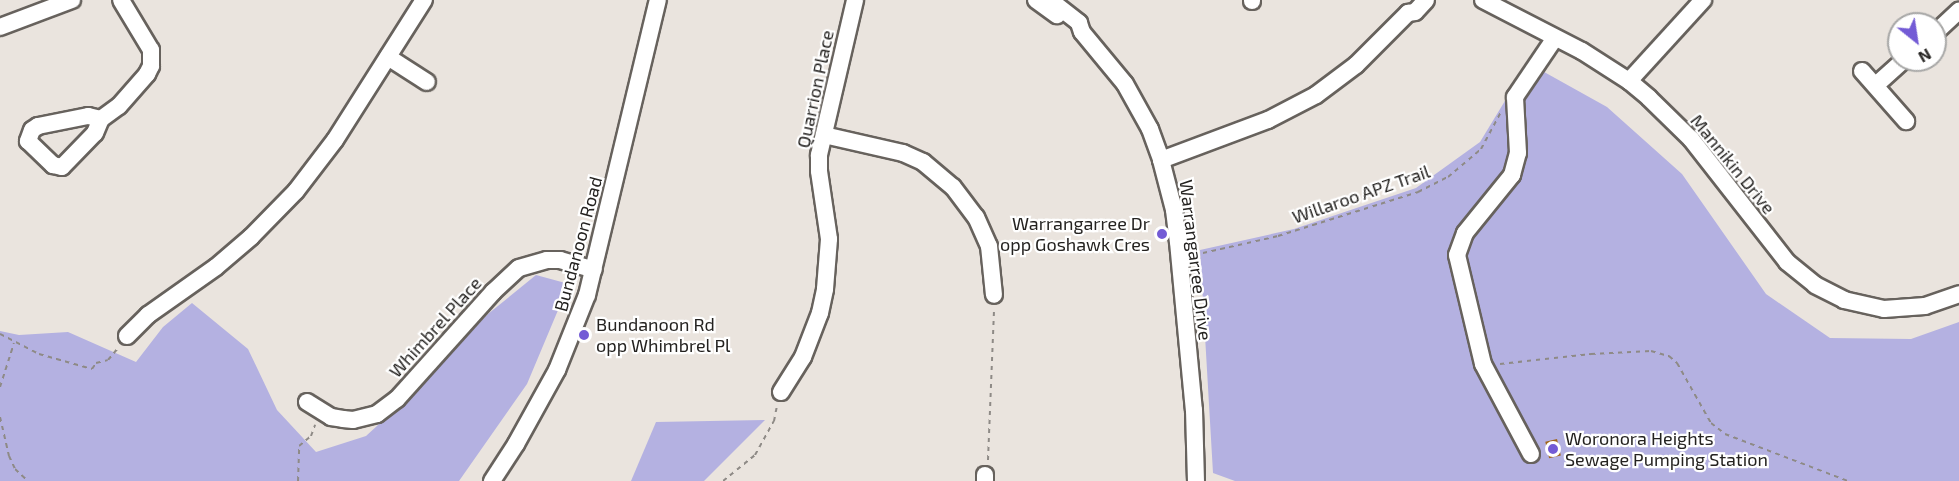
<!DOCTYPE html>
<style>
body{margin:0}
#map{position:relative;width:1959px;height:481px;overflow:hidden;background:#eae4de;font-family:"Exo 2",sans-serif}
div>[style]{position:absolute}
.green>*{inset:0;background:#b4b1e1}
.building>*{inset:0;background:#a1661c;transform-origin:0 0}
.path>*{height:2px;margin-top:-1px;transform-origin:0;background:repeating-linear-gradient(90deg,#8e8a86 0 4.5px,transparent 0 9px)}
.roads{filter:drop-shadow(2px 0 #67625d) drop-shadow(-2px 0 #67625d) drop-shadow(0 2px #67625d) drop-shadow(0 -2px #67625d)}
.minor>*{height:16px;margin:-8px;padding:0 8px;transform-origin:8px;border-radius:8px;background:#fff}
.dots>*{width:16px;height:16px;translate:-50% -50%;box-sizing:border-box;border:3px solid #fff;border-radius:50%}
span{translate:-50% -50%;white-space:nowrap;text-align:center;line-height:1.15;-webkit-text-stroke:4.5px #fff;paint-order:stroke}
.street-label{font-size:18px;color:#242220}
.poi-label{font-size:18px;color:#242220}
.right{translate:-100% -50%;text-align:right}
.left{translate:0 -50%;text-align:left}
.north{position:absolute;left:1887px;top:12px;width:60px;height:60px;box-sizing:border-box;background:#fff;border:2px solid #a7a7a6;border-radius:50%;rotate:150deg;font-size:16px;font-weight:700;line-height:24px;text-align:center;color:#242220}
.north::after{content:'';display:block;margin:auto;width:21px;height:27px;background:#735bd5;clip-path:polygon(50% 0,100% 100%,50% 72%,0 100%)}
</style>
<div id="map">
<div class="green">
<i style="clip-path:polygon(1528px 63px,1607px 107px,1682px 174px,1766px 294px,1830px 338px,1911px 339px,1959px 322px,1959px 481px,1235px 481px,1213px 473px,1200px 250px,1294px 229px,1416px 188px,1480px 142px)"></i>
<i style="clip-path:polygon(536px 275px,569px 284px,527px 384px,459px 481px,0 481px,0 331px,19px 335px,68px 332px,136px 362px,163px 327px,192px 303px,248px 349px,277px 410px,316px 452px,366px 436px,413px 393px,488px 314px)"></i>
<i style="clip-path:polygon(765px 420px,704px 481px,631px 481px,656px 422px)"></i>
</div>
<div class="building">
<i style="left:1557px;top:439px;width:17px;height:12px;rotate:77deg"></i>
</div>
<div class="path">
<i style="left:1194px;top:255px;width:86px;rotate:-12.7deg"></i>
<i style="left:1278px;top:236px;width:147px;rotate:-17.4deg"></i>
<i style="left:1418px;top:192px;width:34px;rotate:-27deg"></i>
<i style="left:1448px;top:177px;width:43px;rotate:-40.3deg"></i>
<i style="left:1481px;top:149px;width:42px;rotate:-61.6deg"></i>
<i style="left:0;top:334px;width:44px;rotate:27.1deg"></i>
<i style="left:39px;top:354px;width:55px;rotate:15.8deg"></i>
<i style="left:92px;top:369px;width:7px;rotate:-56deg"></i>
<i style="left:96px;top:363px;width:12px;rotate:-14deg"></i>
<i style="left:108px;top:360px;width:16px;rotate:-50deg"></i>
<i style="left:1500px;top:364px;width:92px;rotate:-6.3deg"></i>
<i style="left:1591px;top:354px;width:60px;rotate:-2.9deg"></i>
<i style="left:1651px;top:351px;width:19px;rotate:16deg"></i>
<i style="left:1669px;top:356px;width:11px;rotate:41deg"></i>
<i style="left:1677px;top:363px;width:69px;rotate:60.5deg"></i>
<i style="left:1711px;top:423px;width:18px;rotate:38deg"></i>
<i style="left:1725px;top:434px;width:132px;rotate:20.9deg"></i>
<i style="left:0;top:387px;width:46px;rotate:-72.3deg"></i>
<i style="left:0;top:417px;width:40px;rotate:77deg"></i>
<i style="left:9px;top:456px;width:14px;rotate:65deg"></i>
<i style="left:15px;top:469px;width:18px;rotate:43deg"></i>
<i style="left:988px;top:460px;width:150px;rotate:-87.7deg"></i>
<i style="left:298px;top:481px;width:35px;rotate:-88deg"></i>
<i style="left:299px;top:446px;width:16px;rotate:-40deg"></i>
<i style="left:311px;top:436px;width:12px;rotate:-70deg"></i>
<i style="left:723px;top:481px;width:41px;rotate:-39.1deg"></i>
<i style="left:755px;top:455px;width:39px;rotate:-61deg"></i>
<i style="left:774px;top:421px;width:15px;rotate:-79deg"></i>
</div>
<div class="roads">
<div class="minor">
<i style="left:1036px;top:0;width:26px;rotate:36deg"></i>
<i style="left:1050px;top:0;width:37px;rotate:38deg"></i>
<i style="left:1079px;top:23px;width:9px;rotate:72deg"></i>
<i style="left:1082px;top:32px;width:67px;rotate:50.4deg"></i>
<i style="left:1125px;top:84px;width:51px;rotate:60.9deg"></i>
<i style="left:1150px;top:129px;width:33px;rotate:70deg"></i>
<i style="left:1161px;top:160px;width:52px;rotate:75.4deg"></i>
<i style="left:1174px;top:210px;width:32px;rotate:83deg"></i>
<i style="left:1178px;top:242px;width:169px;rotate:84.6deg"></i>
<i style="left:1194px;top:410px;width:71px;rotate:88.4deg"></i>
<i style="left:1252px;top:0;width:1px;rotate:90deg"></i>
<i style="left:1483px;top:0;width:111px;rotate:27.3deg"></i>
<i style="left:1582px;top:51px;width:56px;rotate:32.6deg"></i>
<i style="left:1629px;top:81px;width:26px;rotate:40deg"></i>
<i style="left:1649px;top:98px;width:59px;rotate:44.3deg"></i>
<i style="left:1691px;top:139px;width:156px;rotate:52deg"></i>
<i style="left:1787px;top:262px;width:36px;rotate:39deg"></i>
<i style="left:1815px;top:285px;width:33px;rotate:27deg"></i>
<i style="left:1844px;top:300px;width:41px;rotate:12.7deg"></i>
<i style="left:1884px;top:309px;width:41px;rotate:-4.2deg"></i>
<i style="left:1925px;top:306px;width:36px;rotate:-19deg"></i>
<i style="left:0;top:27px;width:77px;rotate:-20.6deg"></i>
<i style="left:1935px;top:33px;width:33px;rotate:-43deg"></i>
<i style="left:388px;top:57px;width:46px;rotate:32.7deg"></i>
<i style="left:1862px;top:71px;width:67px;rotate:48.7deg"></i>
<i style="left:1629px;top:81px;width:110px;rotate:-47.6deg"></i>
<i style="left:1876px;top:85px;width:38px;rotate:-42deg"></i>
<i style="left:101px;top:119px;width:13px;rotate:-167deg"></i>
<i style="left:88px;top:116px;width:51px;rotate:168.7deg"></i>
<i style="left:38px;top:126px;width:7px;rotate:146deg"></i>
<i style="left:32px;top:130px;width:12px;rotate:110deg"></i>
<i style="left:28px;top:141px;width:35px;rotate:44deg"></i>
<i style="left:53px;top:165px;width:9px;rotate:13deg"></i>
<i style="left:62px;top:167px;width:47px;rotate:-45.9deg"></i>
<i style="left:95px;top:133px;width:15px;rotate:-67deg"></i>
<i style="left:101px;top:119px;width:22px;rotate:-36deg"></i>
<i style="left:119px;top:106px;width:43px;rotate:-48.8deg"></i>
<i style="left:147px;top:74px;width:9px;rotate:-63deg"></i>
<i style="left:151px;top:66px;width:16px;rotate:-90deg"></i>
<i style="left:151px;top:50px;width:58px;rotate:-121deg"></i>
<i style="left:824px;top:135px;width:81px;rotate:12.8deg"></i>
<i style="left:903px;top:153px;width:22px;rotate:24deg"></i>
<i style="left:923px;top:162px;width:39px;rotate:40deg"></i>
<i style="left:953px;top:187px;width:38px;rotate:53deg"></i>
<i style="left:976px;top:217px;width:32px;rotate:66deg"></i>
<i style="left:989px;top:246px;width:49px;rotate:84.2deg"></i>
<i style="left:1161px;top:160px;width:114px;rotate:-20.5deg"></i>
<i style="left:1268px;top:120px;width:54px;rotate:-27.5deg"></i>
<i style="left:1316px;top:95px;width:50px;rotate:-36.9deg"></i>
<i style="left:1356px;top:65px;width:74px;rotate:-45deg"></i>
<i style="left:1408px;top:13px;width:7px;rotate:-8deg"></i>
<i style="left:1415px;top:12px;width:16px;rotate:-47deg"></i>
<i style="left:127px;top:336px;width:30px;rotate:-45deg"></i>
<i style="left:148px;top:315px;width:83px;rotate:-35.2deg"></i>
<i style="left:216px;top:267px;width:46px;rotate:-40.6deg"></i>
<i style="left:251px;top:237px;width:64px;rotate:-45.6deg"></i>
<i style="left:296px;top:191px;width:64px;rotate:-52.6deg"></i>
<i style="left:335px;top:140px;width:166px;rotate:-57.6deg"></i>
<i style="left:781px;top:392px;width:41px;rotate:-57.8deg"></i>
<i style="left:803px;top:357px;width:47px;rotate:-68.9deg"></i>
<i style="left:820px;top:313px;width:25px;rotate:-78deg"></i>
<i style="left:825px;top:289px;width:50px;rotate:-85.4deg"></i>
<i style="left:829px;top:239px;width:69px;rotate:-98.4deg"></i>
<i style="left:819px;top:171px;width:16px;rotate:-90deg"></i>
<i style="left:819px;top:155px;width:159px;rotate:-76.9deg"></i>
<i style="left:307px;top:402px;width:28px;rotate:32deg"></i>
<i style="left:331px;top:417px;width:12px;rotate:9deg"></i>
<i style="left:343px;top:419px;width:10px;rotate:6deg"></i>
<i style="left:353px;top:420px;width:25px;rotate:-14deg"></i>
<i style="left:377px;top:414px;width:25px;rotate:-37deg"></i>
<i style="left:397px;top:399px;width:144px;rotate:-48.1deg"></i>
<i style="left:493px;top:292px;width:35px;rotate:-43deg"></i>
<i style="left:519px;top:268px;width:29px;rotate:-16deg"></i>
<i style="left:547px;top:260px;width:13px"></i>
<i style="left:560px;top:260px;width:35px;rotate:16deg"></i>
<i style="left:1531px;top:454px;width:102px;rotate:-118.1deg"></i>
<i style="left:1483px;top:364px;width:112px;rotate:-103.4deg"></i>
<i style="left:1457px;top:255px;width:23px;rotate:-70deg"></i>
<i style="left:1465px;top:233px;width:75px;rotate:-51deg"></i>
<i style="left:1512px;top:175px;width:23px;rotate:-75deg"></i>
<i style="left:1518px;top:153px;width:56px;rotate:-93.1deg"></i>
<i style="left:1515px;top:97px;width:71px;rotate:-55.9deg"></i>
<i style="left:492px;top:481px;width:44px;rotate:-57deg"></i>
<i style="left:516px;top:444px;width:85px;rotate:-61deg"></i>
<i style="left:557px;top:370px;width:81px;rotate:-68.2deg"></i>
<i style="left:587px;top:295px;width:303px;rotate:-76.5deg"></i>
<i style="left:985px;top:481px;width:6px;rotate:-90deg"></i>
</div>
</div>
<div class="dots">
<i style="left:1162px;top:234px;background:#735bd5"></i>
<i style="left:584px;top:335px;background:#735bd5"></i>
<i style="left:1553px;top:449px;background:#735bd5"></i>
</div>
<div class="street-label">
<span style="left:815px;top:89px;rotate:-78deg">Quarrion Place</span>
<span style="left:1733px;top:164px;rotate:51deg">Mannikin Drive</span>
<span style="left:1361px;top:194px;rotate:-19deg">Willaroo APZ Trail</span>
<span style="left:578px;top:244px;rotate:-75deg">Bundanoon Road</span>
<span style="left:1196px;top:260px;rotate:83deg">Warrangarree Drive</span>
<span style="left:435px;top:327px;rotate:-48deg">Whimbrel Place</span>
</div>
<div class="poi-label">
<span class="right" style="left:1150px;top:234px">Warrangarree Dr<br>opp Goshawk Cres</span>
<span class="left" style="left:596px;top:335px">Bundanoon Rd<br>opp Whimbrel Pl</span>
<span class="left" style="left:1565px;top:449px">Woronora Heights<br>Sewage Pumping Station</span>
</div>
<div class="north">N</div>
</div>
